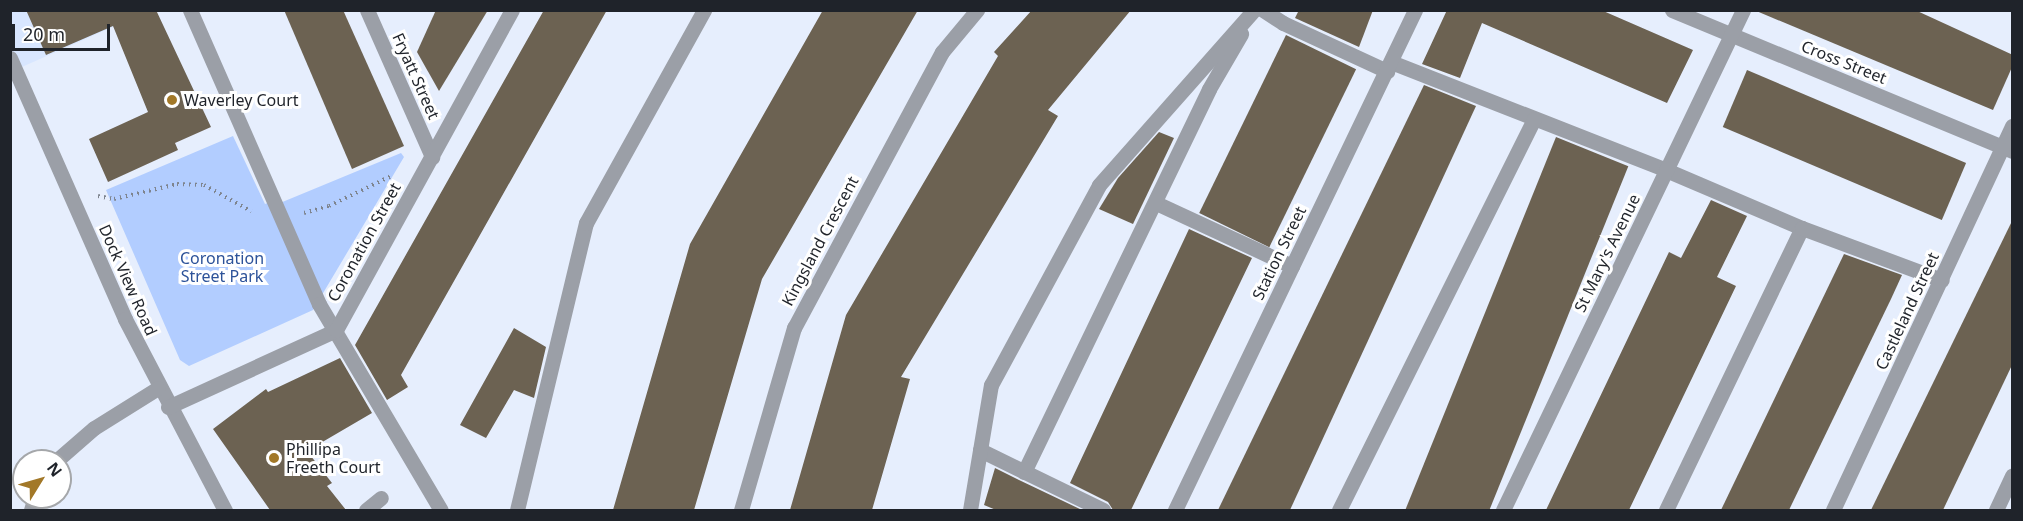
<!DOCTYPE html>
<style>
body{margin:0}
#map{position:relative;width:2023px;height:521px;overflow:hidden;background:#e6eefd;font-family:"Noto Sans",sans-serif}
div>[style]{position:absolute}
.built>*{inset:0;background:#d8e6ff}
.green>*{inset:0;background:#b2cdff}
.building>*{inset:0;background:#6c6252;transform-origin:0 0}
.path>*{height:4px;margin-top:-2px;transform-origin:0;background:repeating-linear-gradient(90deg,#7e848e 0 1.5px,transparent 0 6px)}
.minor>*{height:15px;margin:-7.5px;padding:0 7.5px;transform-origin:7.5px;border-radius:7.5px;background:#9b9fa7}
.dots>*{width:16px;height:16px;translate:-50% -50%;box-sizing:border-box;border:3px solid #fff;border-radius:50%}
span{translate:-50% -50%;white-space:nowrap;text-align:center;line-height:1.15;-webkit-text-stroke:6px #fff;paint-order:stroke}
.street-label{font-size:16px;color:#1f232a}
.poi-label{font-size:16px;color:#1f232a}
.left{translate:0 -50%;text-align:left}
.park-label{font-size:16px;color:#2c5299}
.frame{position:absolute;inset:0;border:12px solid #1f232a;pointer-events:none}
.north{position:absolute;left:12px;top:449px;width:60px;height:60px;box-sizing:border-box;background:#fff;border:2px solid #a5a7aa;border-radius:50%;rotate:53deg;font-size:16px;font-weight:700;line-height:24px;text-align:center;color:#1f232a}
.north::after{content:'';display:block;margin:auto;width:21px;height:27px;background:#a27828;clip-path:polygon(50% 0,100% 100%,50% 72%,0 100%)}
.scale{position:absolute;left:12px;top:24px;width:98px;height:27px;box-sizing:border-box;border:3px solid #1f232a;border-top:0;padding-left:8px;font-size:18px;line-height:21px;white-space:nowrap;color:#1f232a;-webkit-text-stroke:4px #fff;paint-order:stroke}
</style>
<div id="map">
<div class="built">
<i style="clip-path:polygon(10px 11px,149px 11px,15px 70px,11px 58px)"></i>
</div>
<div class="green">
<i style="clip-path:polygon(233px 136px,265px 204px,277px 199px,280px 203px,401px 153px,404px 157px,313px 310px,189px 366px,180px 360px,106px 190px)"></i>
</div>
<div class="building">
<i style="clip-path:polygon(26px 10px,156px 10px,211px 127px,175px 143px,178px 150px,108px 182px,89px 139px,148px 112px,113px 26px,46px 55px)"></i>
<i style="clip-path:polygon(284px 10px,343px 10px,404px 146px,352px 169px)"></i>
<i style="clip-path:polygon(436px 10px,488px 10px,439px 91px,417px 52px)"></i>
<i style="clip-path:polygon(544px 10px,607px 10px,401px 375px,408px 387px,387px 400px,355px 345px)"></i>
<i style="clip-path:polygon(823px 10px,918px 10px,762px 279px,694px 510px,613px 510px,690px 244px)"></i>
<i style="clip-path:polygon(1032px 10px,1131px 10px,1048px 110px,1058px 116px,901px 377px,910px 379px,872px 510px,790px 510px,846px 315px,998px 56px,994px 52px)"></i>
<i style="clip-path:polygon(1299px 10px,1373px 10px,1359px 47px,1295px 18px)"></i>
<i style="clip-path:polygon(1447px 10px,1601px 10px,1693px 50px,1667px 103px,1482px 23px,1460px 78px,1422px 64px)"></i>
<i style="clip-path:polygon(1754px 10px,1915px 10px,2013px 55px,2013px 65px,1993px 110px)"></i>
<i style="left:1286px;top:35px;width:78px;height:198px;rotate:26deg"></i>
<i style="left:1747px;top:70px;width:238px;height:62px;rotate:23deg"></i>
<i style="clip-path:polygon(1424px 85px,1476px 106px,1290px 510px,1218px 510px)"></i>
<i style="clip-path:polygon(1159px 132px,1174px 138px,1133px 224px,1099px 209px,1118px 178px)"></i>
<i style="left:1556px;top:137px;width:78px;height:413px;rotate:22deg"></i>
<i style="clip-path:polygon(1711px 200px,1747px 216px,1717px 277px,1736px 286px,1629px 510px,1546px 510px,1669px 252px,1681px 258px)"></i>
<i style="clip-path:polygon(2013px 219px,2013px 363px,1943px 510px,1871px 510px)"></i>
<i style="clip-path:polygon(1189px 229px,1252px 258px,1131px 510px,1113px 510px,1108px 502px,1070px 483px)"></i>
<i style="clip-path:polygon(1844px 254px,1902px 275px,1891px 299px,1789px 510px,1721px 510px)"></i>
<i style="clip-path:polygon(514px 328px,546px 347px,534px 398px,514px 390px,486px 438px,460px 425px)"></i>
<i style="clip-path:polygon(340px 358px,372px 413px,307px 451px,332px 483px,327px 486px,346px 510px,270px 510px,213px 429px,266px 389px,268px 392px)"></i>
<i style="clip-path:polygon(995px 468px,1019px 480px,1082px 510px,996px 510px,984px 505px)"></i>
</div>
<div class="path">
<i style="left:98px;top:196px;width:16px;rotate:11deg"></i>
<i style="left:114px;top:199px;width:65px;rotate:-13.4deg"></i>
<i style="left:177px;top:184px;width:27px;rotate:2deg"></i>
<i style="left:204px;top:185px;width:54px;rotate:29deg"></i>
<i style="left:304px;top:213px;width:26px;rotate:-16deg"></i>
<i style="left:329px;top:206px;width:71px;rotate:-25.8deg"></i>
</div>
<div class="minor">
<i style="left:190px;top:10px;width:321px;rotate:66.3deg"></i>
<i style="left:319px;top:304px;width:239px;rotate:59.4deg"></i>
<i style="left:367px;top:10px;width:161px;rotate:66.1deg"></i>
<i style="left:1263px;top:10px;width:24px;rotate:33deg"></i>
<i style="left:1283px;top:23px;width:115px;rotate:24.8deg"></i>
<i style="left:1672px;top:10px;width:368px;rotate:22.5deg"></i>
<i style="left:10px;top:58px;width:285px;rotate:66.2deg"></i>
<i style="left:125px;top:319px;width:216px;rotate:62.4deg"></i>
<i style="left:1391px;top:62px;width:295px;rotate:21.4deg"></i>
<i style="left:1666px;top:170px;width:148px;rotate:23.1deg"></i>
<i style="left:1156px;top:203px;width:150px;rotate:24.9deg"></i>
<i style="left:168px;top:407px;width:185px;rotate:-24.6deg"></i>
<i style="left:336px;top:330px;width:365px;rotate:-61.2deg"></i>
<i style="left:980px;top:450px;width:137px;rotate:26deg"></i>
<i style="left:56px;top:461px;width:50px;rotate:-41deg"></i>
<i style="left:94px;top:428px;width:75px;rotate:-32deg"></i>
<i style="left:1024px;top:472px;width:425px;rotate:-64.2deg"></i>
<i style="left:1209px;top:89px;width:64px;rotate:-59.8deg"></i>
<i style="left:31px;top:510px;width:14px;rotate:-73deg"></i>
<i style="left:366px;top:510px;width:19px;rotate:-39deg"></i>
<i style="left:517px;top:510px;width:295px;rotate:-76.5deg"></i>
<i style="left:586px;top:223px;width:244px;rotate:-61deg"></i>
<i style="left:741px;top:510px;width:190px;rotate:-73.8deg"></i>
<i style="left:794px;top:328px;width:313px;rotate:-61.8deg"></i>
<i style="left:942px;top:52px;width:55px;rotate:-50.2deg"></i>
<i style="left:970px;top:510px;width:127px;rotate:-80.5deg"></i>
<i style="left:991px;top:385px;width:227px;rotate:-61.6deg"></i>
<i style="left:1099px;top:185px;width:234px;rotate:-48.5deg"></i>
<i style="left:1175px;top:510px;width:555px;rotate:-64.36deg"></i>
<i style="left:1339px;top:510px;width:437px;rotate:-63.5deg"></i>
<i style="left:1503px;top:510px;width:555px;rotate:-64.36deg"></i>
<i style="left:1666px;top:510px;width:313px;rotate:-64.3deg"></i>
<i style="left:1802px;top:228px;width:149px;rotate:20.4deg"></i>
<i style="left:1833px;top:510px;width:424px;rotate:-65deg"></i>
<i style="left:1996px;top:510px;width:38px;rotate:-65deg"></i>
</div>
<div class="dots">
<i style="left:172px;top:100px;background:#a27828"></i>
<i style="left:274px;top:458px;background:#a27828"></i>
</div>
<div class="street-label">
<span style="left:1844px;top:62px;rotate:22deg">Cross Street</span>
<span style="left:416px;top:76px;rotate:66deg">Fryatt Street</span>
<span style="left:820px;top:241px;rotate:-62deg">Kingsland Crescent</span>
<span style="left:364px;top:242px;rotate:-61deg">Coronation Street</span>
<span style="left:1279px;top:253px;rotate:-64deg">Station Street</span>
<span style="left:1607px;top:253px;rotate:-64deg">St Mary's Avenue</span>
<span style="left:128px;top:280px;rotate:66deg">Dock View Road</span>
<span style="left:1907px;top:311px;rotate:-65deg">Castleland Street</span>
</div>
<div class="poi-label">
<span class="left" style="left:184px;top:100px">Waverley Court</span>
<span class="left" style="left:286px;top:458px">Phillipa<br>Freeth Court</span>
</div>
<div class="park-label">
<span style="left:222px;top:267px">Coronation<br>Street Park</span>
</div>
<div class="frame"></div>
<div class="north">N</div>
<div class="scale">20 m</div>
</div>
